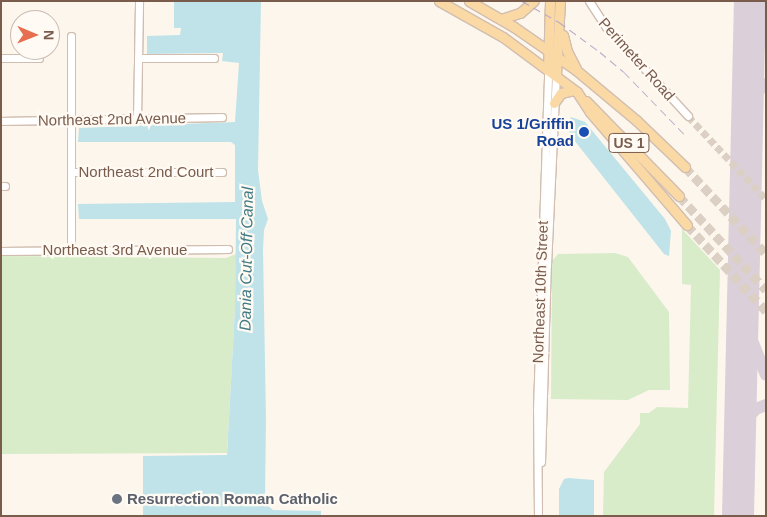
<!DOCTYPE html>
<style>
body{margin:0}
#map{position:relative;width:767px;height:517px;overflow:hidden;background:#fdf6ec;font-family:Helvetica,sans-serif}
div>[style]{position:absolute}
.green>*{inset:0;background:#d8ecc9}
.water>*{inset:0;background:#bfe3e8}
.taxiway>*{height:12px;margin:-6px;padding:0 6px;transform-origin:6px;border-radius:6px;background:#dbcfda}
.runway>*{height:32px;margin:-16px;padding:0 16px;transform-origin:16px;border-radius:16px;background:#dbcfda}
.minor-tunnel>*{height:7px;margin-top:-3.5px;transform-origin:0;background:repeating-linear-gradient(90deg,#dcd0c4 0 7px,transparent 0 10.5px)}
.major-tunnel>*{height:9px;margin-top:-4.5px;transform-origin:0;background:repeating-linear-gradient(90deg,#dcd0c4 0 9px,transparent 0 13.5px)}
.roads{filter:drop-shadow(1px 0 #d1beb0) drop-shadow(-1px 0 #d1beb0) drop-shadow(0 1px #d1beb0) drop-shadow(0 -1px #d1beb0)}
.minor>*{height:7px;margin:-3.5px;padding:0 3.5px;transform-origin:3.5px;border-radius:3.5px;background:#fff}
.major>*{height:9px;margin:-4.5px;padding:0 4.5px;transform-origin:4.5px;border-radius:4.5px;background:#fbd9a5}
.rail>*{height:1px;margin-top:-0.5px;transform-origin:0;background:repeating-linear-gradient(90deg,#b9a8c9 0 8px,transparent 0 13px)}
.dots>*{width:14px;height:14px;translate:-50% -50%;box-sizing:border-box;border:2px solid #fffaf3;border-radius:50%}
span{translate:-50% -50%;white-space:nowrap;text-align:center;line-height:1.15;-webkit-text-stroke:4.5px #fffaf3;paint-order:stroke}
.shield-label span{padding:1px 4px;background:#fffaf3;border:1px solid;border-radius:4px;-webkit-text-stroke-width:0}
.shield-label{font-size:14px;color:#7a5c4d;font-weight:700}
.street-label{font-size:15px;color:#7a5c4d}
.transit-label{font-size:15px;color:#164399;font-weight:700}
.right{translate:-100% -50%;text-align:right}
.worship-label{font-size:15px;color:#5b616d;font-weight:700}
.left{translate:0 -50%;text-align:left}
.water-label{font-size:16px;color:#437c86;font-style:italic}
.frame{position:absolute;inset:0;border:2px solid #7a5c4d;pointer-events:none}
.north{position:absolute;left:10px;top:10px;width:50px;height:50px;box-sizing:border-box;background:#fffaf3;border:1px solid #cabbb1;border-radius:50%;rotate:91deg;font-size:14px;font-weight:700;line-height:20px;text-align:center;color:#7a5c4d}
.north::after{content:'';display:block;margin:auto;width:18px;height:22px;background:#e76f51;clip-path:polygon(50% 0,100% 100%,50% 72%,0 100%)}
</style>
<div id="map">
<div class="green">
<i style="clip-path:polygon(682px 229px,720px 270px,714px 516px,603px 516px,604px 472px,640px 424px,640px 413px,649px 413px,657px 407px,688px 408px,691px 285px,682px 284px)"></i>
<i style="clip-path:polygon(615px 253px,628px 257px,669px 312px,670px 390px,649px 390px,628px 400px,551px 399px,552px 261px,558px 254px)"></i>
<i style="clip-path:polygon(236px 254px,235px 308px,227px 453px,1px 454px,1px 256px,226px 258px)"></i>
</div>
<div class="water">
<i style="clip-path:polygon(174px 1px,261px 1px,258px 170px,262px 201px,268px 219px,264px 230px,263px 250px,266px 419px,265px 498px,267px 505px,273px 510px,321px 511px,321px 516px,143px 516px,143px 456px,227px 455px,235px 308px,236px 219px,79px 219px,78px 204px,235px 202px,235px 145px,231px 142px,78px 142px,79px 128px,235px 122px,239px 63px,222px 61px,223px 53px,147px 54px,147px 36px,180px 35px,181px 28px,174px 28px)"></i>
<i style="clip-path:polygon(571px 117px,585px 122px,665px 219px,671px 231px,669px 256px,664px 254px,570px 135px,568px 124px)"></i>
<i style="clip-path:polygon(568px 478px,594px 480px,594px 516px,559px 516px,559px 489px,564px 479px)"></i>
</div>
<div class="taxiway">
<i style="left:754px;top:1px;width:44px;rotate:74.1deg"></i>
<i style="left:748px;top:121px;width:27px;rotate:-77deg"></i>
<i style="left:754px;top:95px;width:16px;rotate:-43deg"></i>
<i style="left:743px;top:291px;width:42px;rotate:81.9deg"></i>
<i style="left:749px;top:333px;width:45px;rotate:68deg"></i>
<i style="left:740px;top:439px;width:22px;rotate:-72deg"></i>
<i style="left:747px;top:418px;width:13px;rotate:-45deg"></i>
<i style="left:756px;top:409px;width:11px;rotate:-22deg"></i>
<i style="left:738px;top:507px;width:9px;rotate:84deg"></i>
</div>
<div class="runway">
<i style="left:738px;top:516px;width:515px;rotate:-88.67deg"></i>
</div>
<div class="minor-tunnel">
<i style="left:688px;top:116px;width:114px;rotate:46.8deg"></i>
</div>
<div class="major-tunnel">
<i style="left:685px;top:167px;width:119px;rotate:47deg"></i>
<i style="left:679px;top:196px;width:128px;rotate:47.2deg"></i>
<i style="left:687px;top:225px;width:117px;rotate:47.4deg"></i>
</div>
<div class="roads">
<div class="minor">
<i style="left:589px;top:1px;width:31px;rotate:57deg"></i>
<i style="left:606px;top:27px;width:121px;rotate:47.3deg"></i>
<i style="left:1px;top:58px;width:38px"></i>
<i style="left:138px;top:58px;width:76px"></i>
<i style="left:137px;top:119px;width:118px;rotate:-89deg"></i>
<i style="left:1px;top:121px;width:221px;rotate:-1deg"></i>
<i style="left:71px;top:172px;width:151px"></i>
<i style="left:1px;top:186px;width:4px"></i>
<i style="left:71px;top:250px;width:214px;rotate:-90deg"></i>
<i style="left:1px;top:251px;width:227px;rotate:-0.5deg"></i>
<i style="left:541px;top:462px;width:197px;rotate:-88.3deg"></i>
<i style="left:547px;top:265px;width:190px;rotate:-87.3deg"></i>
<i style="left:538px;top:516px;width:107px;rotate:-90.5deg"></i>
<i style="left:537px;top:409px;width:340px;rotate:-88.1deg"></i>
</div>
<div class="major">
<i style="left:439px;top:1px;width:73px;rotate:29.4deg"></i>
<i style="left:503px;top:37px;width:92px;rotate:36.6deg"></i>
<i style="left:577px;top:92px;width:24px;rotate:57deg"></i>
<i style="left:590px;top:112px;width:149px;rotate:49.4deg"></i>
<i style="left:469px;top:1px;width:52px;rotate:30deg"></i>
<i style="left:514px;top:27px;width:75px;rotate:34.7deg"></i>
<i style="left:576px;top:70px;width:78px;rotate:39.8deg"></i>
<i style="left:636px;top:120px;width:68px;rotate:43.8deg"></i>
<i style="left:501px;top:19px;width:20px;rotate:-18deg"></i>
<i style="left:520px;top:13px;width:18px;rotate:-41deg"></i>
<i style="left:563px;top:35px;width:16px;rotate:76deg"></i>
<i style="left:567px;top:51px;width:20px;rotate:63deg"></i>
<i style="left:548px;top:69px;width:68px;rotate:-88.3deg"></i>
<i style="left:556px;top:75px;width:74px;rotate:-86.9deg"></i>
<i style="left:586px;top:101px;width:133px;rotate:45.6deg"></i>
<i style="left:554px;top:103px;width:12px;rotate:-55deg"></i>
<i style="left:561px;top:93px;width:13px;rotate:-13deg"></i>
</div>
</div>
<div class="rail">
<i style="left:522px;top:1px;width:43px;rotate:29.6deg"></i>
<i style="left:559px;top:22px;width:51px;rotate:36.2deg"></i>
<i style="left:600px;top:52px;width:31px;rotate:40deg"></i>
<i style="left:624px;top:72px;width:86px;rotate:45.9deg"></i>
</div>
<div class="dots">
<i style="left:584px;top:132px;background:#1a4fb4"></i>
<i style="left:117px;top:499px;background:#6b7280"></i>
</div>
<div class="shield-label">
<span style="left:629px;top:143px">US 1</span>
</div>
<div class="street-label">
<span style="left:637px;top:59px;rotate:48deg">Perimeter Road</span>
<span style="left:112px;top:119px;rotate:-1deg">Northeast 2nd Avenue</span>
<span style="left:146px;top:172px">Northeast 2nd Court</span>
<span style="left:115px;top:250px">Northeast 3rd Avenue</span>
<span style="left:540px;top:292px;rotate:-88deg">Northeast 10th Street</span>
</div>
<div class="transit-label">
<span class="right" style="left:574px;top:132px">US 1/Griffin<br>Road</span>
</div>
<div class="worship-label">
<span class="left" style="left:127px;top:499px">Resurrection Roman Catholic</span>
</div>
<div class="water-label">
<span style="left:247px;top:259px;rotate:-89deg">Dania Cut-Off Canal</span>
</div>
<div class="frame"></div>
<div class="north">N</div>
</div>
